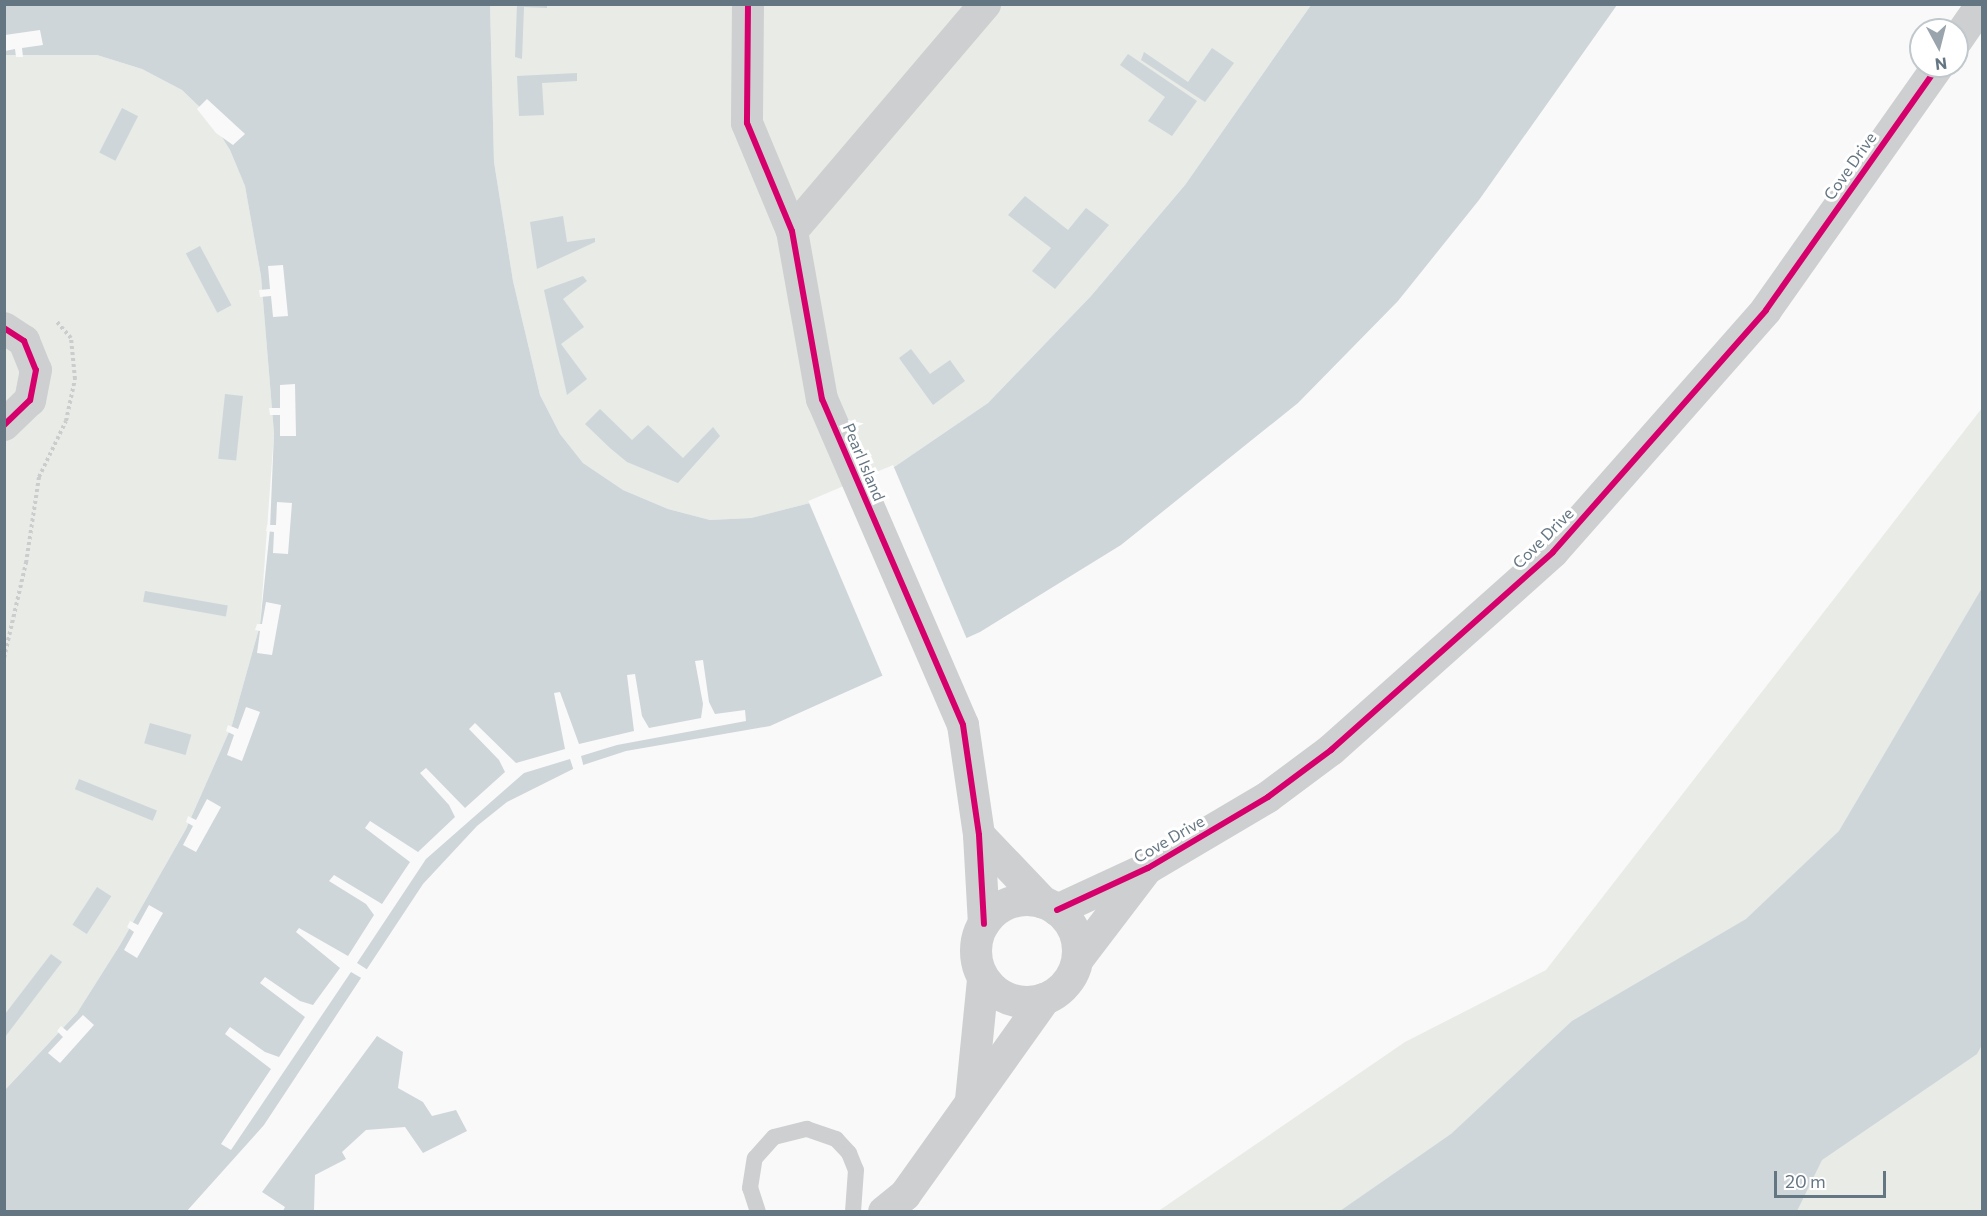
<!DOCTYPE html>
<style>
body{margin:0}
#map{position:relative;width:1987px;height:1216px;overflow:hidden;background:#f9f9f9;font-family:Commissioner,sans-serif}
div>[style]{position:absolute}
.green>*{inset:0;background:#e8ebe6}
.water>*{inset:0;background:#ced6d9;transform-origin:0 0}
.pier>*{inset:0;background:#f9f9f9;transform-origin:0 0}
.path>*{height:4px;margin-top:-2px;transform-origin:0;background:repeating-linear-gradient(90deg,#cbcccd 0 3px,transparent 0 6px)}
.lane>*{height:16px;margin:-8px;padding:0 8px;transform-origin:8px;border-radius:8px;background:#cecfd0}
.street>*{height:32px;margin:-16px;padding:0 16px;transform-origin:16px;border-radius:16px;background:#cecfd0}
.street>.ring{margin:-16px;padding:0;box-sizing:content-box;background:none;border:32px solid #cecfd0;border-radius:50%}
.cycleway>*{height:6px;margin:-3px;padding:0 3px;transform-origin:3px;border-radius:3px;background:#d6006c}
span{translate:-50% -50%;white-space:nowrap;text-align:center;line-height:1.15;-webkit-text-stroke:6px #fff;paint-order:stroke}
.street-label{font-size:16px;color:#657683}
.frame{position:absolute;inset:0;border:6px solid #657683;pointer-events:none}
.north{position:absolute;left:1909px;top:18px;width:60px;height:60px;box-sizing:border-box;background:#fff;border:2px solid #c1c8cd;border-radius:50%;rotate:173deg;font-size:16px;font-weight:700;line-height:24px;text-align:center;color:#657683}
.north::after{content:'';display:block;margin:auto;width:21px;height:27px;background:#99a4ac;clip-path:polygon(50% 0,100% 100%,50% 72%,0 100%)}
.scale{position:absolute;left:1774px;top:1171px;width:112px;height:27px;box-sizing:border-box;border:3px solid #657683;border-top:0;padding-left:8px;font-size:18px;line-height:21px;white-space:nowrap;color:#657683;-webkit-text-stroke:4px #fff;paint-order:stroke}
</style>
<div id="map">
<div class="green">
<i style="clip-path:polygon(490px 5px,1311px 5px,1185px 185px,1091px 296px,988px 403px,884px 474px,818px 501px,751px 518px,710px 520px,668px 509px,623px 490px,583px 463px,560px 434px,540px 395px,513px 281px,494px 162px)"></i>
<i style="clip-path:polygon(38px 53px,97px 55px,142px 69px,182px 90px,208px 115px,230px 150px,245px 186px,261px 276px,274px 433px,260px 625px,232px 725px,186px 829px,120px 945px,77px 1013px,5px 1090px,5px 55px)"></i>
<i style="clip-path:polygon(1982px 408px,1982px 1211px,1157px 1212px,1405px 1042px,1546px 970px)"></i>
</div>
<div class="water">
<i style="clip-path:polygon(5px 5px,490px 5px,494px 162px,513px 281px,540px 395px,560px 434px,583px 463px,623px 490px,668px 509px,710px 520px,751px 518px,818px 501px,884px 474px,988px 403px,1091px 296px,1185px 185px,1311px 5px,1617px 5px,1479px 200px,1398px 301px,1298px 403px,1121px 545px,980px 632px,770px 726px,626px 751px,577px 767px,507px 802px,477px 826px,423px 884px,264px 1125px,186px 1212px,5px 1211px,5px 1090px,77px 1013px,120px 945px,186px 829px,232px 725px,260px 625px,270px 529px,274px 433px,261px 276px,245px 186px,230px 150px,208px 115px,182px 90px,142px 69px,97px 55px,5px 55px)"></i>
<i style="clip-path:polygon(517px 5px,547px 5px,547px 8px,524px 7px,522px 59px,515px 57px)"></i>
<i style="clip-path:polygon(1212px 48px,1234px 63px,1205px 102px,1141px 60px,1144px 52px,1188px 82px)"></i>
<i style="clip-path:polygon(1128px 54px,1197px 101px,1172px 136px,1148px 121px,1165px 97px,1120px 65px)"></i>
<i style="clip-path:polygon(577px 73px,577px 81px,542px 83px,544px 115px,519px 116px,517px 76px)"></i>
<i style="left:122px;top:108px;width:18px;height:50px;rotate:27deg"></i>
<i style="clip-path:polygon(1025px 196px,1068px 230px,1086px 208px,1109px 225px,1055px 289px,1032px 271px,1051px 248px,1008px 215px)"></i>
<i style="clip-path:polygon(563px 216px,567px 242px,595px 238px,595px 242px,537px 269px,530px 222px)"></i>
<i style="left:200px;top:246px;width:67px;height:16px;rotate:62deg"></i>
<i style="clip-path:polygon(583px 276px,587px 281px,563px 299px,584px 327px,561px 344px,587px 379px,567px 395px,544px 290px)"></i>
<i style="clip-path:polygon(911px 349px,930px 374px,950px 360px,965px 381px,933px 405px,899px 358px)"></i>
<i style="left:225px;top:394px;width:18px;height:65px;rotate:6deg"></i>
<i style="clip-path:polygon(600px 409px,632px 440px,648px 425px,683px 458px,713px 427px,720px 436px,678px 483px,627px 462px,610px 448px,585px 424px)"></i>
<i style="clip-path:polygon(1982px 588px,1982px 1045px,1977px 1054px,1822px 1160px,1797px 1211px,1340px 1211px,1451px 1134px,1572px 1021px,1746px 919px,1839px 831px)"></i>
<i style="left:145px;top:591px;width:84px;height:11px;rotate:10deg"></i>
<i style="left:150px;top:723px;width:43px;height:21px;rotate:16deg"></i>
<i style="left:79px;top:779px;width:84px;height:11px;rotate:22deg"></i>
<i style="left:97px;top:887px;width:17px;height:45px;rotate:33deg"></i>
<i style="clip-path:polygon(51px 954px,62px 962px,5px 1037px,5px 1014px)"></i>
<i style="clip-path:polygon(377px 1036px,403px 1052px,398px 1088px,423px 1102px,432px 1116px,456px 1110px,467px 1131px,423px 1153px,405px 1127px,366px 1130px,342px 1152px,346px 1159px,315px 1175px,314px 1211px,283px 1211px,285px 1207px,262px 1192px)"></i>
</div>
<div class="pier">
<i style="clip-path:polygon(40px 30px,43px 45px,22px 48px,23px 57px,16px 57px,15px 49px,5px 51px,5px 35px)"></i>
<i style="clip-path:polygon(207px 99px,245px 134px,233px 145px,216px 133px,197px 109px)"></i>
<i style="clip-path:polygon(283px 265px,288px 316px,273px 317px,271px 296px,260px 297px,259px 290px,270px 289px,268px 266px)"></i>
<i style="clip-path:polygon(295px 384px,296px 436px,280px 436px,280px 415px,270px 415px,269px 408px,280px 408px,280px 385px)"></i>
<i style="left:893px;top:465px;width:191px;height:92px;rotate:67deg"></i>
<i style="clip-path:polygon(277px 502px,292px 503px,288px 554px,273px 553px,274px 532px,266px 531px,267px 525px,276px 525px)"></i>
<i style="clip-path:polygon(266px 602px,281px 605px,272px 655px,257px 653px,260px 631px,255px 630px,257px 624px,262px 624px)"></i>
<i style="clip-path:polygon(703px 660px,709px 702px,715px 714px,745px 710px,746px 721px,617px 745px,581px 756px,584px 768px,574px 771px,570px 759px,524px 773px,426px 859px,357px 963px,368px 970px,363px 979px,351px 972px,231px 1150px,221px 1144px,271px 1069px,225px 1034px,230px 1027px,265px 1052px,279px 1057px,305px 1017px,260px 983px,265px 977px,300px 1001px,313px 1005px,340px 968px,296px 932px,299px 928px,348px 956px,374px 915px,366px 904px,329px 881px,334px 875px,382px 904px,410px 862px,365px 828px,370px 821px,418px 852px,455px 817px,449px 805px,420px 773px,426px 768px,465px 808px,505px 772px,499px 760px,469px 729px,475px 723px,516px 763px,565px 749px,554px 693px,560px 692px,579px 744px,634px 731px,627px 675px,635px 674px,642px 716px,649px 728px,701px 718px,703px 704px,695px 661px)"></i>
<i style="clip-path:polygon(246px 707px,260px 712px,242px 761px,227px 755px,234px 735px,226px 731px,228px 725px,238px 729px)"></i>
<i style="clip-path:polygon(207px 799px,221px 807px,196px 852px,183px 845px,193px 826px,186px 822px,188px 816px,196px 820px)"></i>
<i style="clip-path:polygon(149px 905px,163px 913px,137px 958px,124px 950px,134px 932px,127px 927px,130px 921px,138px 925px)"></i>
<i style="clip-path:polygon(83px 1015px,94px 1025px,60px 1063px,48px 1053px,63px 1037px,57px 1031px,61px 1026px,67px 1031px)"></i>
</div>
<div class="path">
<i style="left:4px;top:658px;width:98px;rotate:-77deg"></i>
<i style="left:26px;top:563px;width:87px;rotate:-81.4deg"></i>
<i style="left:39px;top:477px;width:62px;rotate:-64.3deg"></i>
<i style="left:66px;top:421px;width:43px;rotate:-77.9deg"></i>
<i style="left:75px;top:379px;width:41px;rotate:-95.6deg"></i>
<i style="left:71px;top:338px;width:23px;rotate:-131deg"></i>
</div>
<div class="lane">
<i style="left:758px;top:1212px;width:25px;rotate:-108deg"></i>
<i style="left:750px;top:1188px;width:30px;rotate:-81deg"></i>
<i style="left:755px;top:1158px;width:28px;rotate:-48deg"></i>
<i style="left:774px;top:1137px;width:34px;rotate:-14deg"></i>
<i style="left:807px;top:1129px;width:31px;rotate:19deg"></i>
<i style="left:836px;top:1139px;width:19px;rotate:47deg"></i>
<i style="left:849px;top:1153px;width:18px;rotate:68deg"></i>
<i style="left:856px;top:1170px;width:42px;rotate:94.1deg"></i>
</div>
<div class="street">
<i style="left:748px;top:4px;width:119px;rotate:90.5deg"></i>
<i style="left:747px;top:123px;width:117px;rotate:67.4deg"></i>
<i style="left:792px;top:231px;width:171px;rotate:79.9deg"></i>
<i style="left:822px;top:399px;width:355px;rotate:66.6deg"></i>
<i style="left:963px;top:725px;width:111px;rotate:81.7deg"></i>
<i style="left:979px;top:835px;width:89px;rotate:86.8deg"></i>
<i style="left:1957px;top:40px;width:44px;rotate:-55.2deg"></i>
<i style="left:792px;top:231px;width:298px;rotate:-49.6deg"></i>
<i style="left:4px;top:328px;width:24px;rotate:33deg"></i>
<i style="left:24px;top:341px;width:31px;rotate:68deg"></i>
<i style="left:36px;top:370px;width:31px;rotate:101deg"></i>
<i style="left:30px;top:400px;width:36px;rotate:136deg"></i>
<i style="left:979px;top:835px;width:94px;rotate:46.3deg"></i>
<i class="ring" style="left:976px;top:900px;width:70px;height:70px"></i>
<i style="left:1057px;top:910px;width:100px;rotate:-24.8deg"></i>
<i style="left:1148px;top:868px;width:139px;rotate:-30.6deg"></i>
<i style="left:1268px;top:797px;width:79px;rotate:-36.7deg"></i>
<i style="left:1331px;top:750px;width:297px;rotate:-41.7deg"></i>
<i style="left:1553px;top:552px;width:322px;rotate:-48.6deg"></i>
<i style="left:1766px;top:310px;width:299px;rotate:-54.8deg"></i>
<i style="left:1078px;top:959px;width:111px;rotate:-52.7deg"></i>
<i style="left:971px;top:1100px;width:122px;rotate:-84.3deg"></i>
<i style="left:884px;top:1212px;width:27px;rotate:-39deg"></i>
<i style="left:905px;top:1195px;width:241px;rotate:-54.5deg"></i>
</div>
<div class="cycleway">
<i style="left:748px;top:4px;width:119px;rotate:90.5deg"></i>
<i style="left:747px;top:123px;width:117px;rotate:67.4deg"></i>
<i style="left:792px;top:231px;width:171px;rotate:79.9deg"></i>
<i style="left:822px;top:399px;width:355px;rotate:66.6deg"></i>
<i style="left:963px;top:725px;width:111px;rotate:81.7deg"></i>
<i style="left:979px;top:835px;width:89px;rotate:86.8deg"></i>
<i style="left:4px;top:328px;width:24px;rotate:33deg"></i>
<i style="left:24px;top:341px;width:31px;rotate:68deg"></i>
<i style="left:36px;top:370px;width:31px;rotate:101deg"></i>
<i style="left:30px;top:400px;width:36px;rotate:136deg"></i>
<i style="left:1057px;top:910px;width:100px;rotate:-24.8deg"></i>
<i style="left:1148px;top:868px;width:139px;rotate:-30.6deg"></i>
<i style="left:1268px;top:797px;width:79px;rotate:-36.7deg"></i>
<i style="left:1331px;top:750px;width:297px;rotate:-41.7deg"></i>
<i style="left:1553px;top:552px;width:322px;rotate:-48.6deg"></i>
<i style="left:1766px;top:310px;width:299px;rotate:-54.8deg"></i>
</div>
<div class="street-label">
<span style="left:1850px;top:166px;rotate:-55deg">Cove Drive</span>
<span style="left:864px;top:462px;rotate:67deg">Pearl Island</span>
<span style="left:1543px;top:538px;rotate:-45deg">Cove Drive</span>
<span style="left:1169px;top:839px;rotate:-30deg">Cove Drive</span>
</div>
<div class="frame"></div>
<div class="north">N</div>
<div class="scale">20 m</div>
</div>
